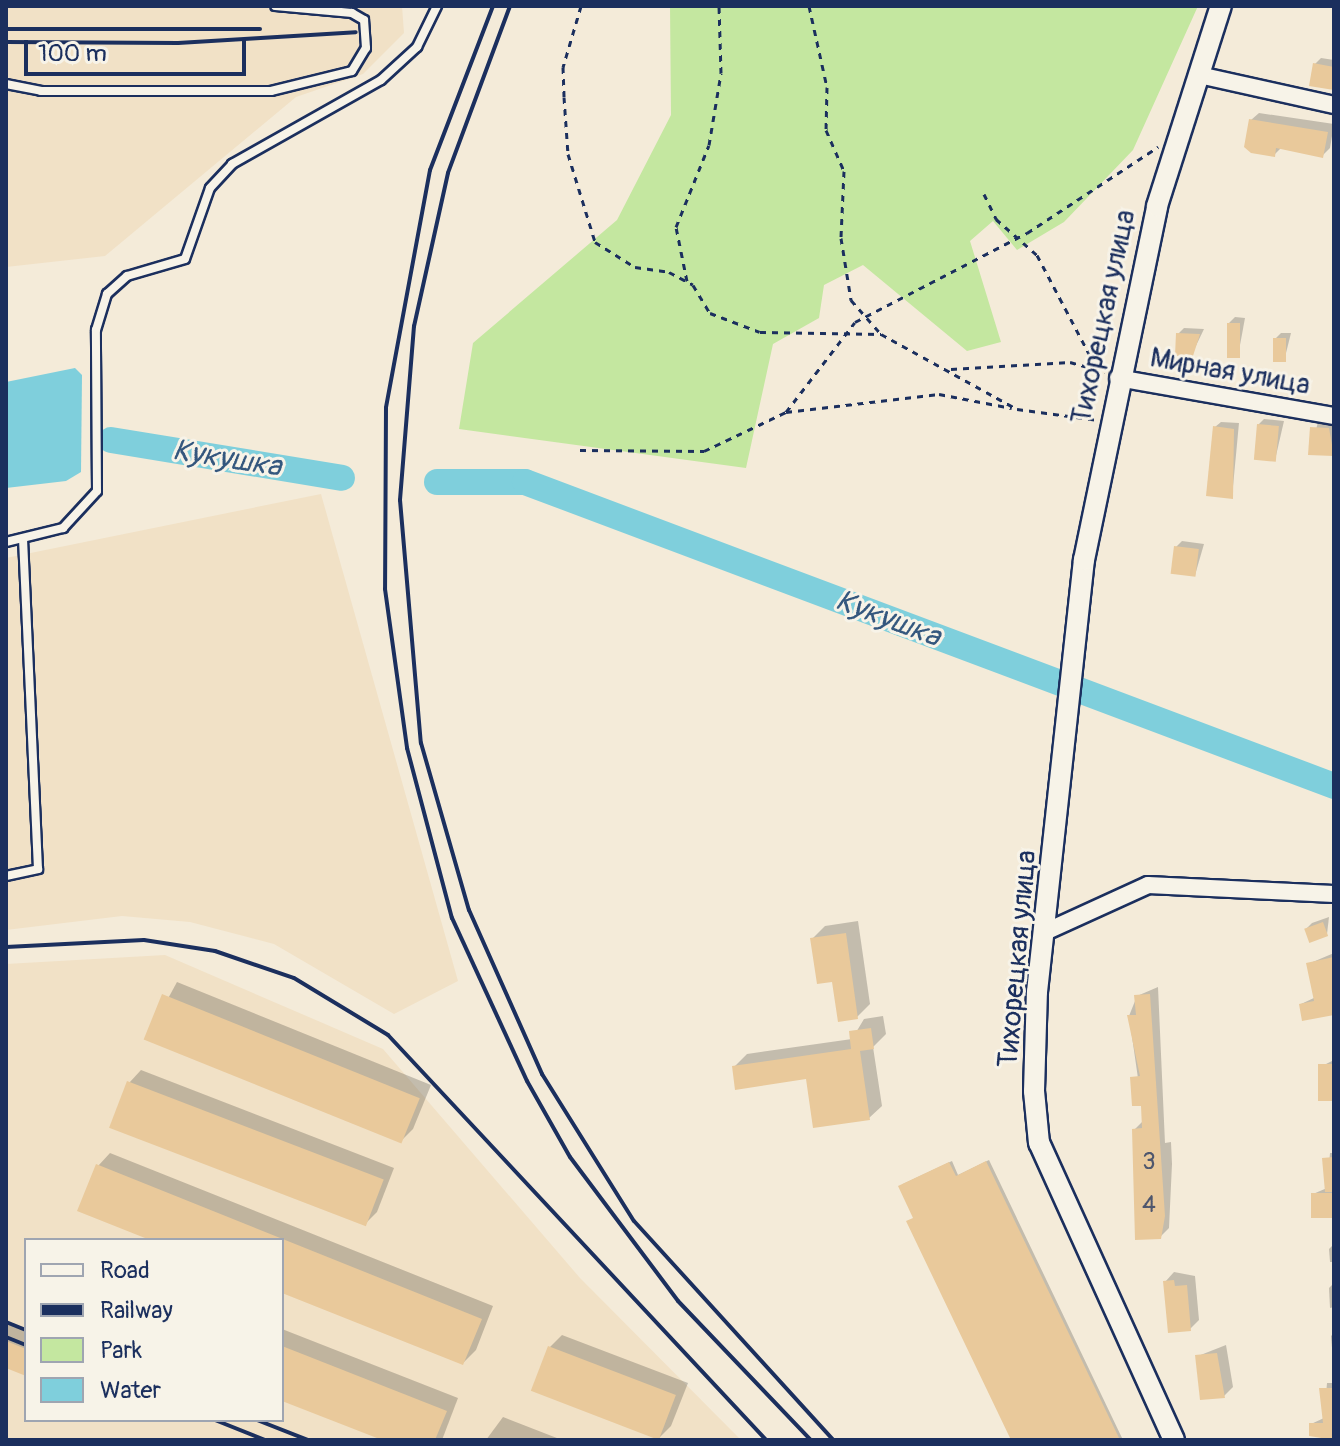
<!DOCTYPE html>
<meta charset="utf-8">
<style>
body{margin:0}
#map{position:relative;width:1340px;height:1446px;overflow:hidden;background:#f4ebd9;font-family:Pangolin,sans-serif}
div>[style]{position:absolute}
.built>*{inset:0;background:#f1e1c6}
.green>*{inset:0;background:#c4e7a0}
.water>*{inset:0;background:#7fcfdc}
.shadow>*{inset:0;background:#0003}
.river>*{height:26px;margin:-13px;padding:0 13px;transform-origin:13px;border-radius:13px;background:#7fcfdc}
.building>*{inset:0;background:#e9c99b;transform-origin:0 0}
.path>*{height:3px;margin-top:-1.5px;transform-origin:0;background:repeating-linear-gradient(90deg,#1b2f5e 0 6px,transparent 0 12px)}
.roads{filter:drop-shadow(2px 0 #1b2f5e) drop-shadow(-2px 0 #1b2f5e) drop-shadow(0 2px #1b2f5e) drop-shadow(0 -2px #1b2f5e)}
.service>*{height:8px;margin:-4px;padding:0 4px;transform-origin:4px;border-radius:4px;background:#f7f3e8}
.minor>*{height:16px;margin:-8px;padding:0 8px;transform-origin:8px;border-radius:8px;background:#f7f3e8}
.tertiary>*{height:20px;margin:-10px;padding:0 10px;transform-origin:10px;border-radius:10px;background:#f7f3e8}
.rail>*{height:4px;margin:-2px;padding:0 2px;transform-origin:2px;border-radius:2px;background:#1b2f5e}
span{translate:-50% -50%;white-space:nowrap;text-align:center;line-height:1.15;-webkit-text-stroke:6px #f7f3e8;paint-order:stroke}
.number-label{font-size:24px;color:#4e566d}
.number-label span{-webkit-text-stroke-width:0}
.street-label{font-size:28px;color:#1b2f5e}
.water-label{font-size:30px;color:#34577e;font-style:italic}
.frame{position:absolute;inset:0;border:8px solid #1b2f5e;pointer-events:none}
.legend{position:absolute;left:24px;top:1238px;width:260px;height:184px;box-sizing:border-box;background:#f7f3e8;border:2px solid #9fa5b1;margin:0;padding:10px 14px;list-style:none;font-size:24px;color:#1b2f5e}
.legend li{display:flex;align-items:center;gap:16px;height:40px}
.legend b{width:40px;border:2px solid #9fa5b1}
.scale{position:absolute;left:24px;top:40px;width:222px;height:36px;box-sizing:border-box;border:4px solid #1b2f5e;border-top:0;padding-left:10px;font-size:24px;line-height:28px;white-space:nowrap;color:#1b2f5e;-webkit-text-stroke:6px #f7f3e8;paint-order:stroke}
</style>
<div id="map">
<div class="built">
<i style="clip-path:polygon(6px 6px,402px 6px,404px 33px,363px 74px,296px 97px,105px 256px,6px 267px)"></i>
<i style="clip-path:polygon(321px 494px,458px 981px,394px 1014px,274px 944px,190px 922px,122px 916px,6px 930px,6px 558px)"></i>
<i style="clip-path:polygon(evenodd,165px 955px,383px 1049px,580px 1278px,741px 1440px,6px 1440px,6px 964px,165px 955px,26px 1240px,282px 1240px,282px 1420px,26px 1420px,26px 1240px)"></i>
</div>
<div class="green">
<i style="clip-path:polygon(670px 6px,1198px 6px,1133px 150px,1064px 222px,1017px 250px,993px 221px,970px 241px,1001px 342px,967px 351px,863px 265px,824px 285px,819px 318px,773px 344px,746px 468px,459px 429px,473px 343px,617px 220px,671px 115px)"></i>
</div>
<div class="water">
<i style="clip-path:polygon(75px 368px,82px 375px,81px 472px,66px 481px,6px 488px,6px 382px)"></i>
</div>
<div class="shadow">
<i style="clip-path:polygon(1321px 58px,1334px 60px,1334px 88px,1315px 64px)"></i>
<i style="clip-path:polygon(1259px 113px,1334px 124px,1330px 148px,1322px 156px,1282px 147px,1274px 155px,1251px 120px)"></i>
<i style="clip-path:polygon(1235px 317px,1245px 318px,1238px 356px,1229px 323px)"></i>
<i style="clip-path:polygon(1184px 328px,1204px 329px,1192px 354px,1178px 334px)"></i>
<i style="clip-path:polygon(1281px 333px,1291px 333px,1284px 361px,1275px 339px)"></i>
<i style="clip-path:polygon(1264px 419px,1284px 421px,1275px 460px,1258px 425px)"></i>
<i style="clip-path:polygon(1221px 422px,1239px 423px,1232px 497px,1215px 427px)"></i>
<i style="clip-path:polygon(1318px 422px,1334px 423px,1334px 454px,1310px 453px)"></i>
<i style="clip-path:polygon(1182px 541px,1204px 544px,1195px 575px,1176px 547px)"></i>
<i style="clip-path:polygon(1329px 917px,1327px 934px,1306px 929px,1312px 923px)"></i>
<i style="clip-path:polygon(858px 921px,870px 1004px,857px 1017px,812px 939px,825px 926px)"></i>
<i style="clip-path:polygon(1334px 953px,1334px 1013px,1301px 1004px,1316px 997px,1308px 964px)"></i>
<i style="clip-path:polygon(177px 982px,431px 1085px,413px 1129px,400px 1142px,146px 1039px)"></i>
<i style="clip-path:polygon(1158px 987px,1165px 1143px,1171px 1142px,1172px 1164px,1169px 1228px,1160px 1237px,1134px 1130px,1144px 1120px,1129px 1016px,1137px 996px)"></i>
<i style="clip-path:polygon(883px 1016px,886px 1034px,873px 1047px,882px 1106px,869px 1118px,808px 1077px,734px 1067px,747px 1054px,852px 1039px,864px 1019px)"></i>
<i style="clip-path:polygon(1334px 1060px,1334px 1099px,1320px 1067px)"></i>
<i style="clip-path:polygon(141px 1070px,394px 1168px,377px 1212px,364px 1225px,129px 1083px)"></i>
<i style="clip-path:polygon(110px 1153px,493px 1306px,476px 1350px,463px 1363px,282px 1291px,282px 1240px,155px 1240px,98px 1166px)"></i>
<i style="clip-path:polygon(1330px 1153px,1334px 1153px,1334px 1216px,1313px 1194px,1327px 1188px)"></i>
<i style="clip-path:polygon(989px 1160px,1123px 1440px,1014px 1440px,903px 1184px,952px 1161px,958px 1175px)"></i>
<i style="clip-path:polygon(1334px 1244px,1334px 1262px,1330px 1262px,1329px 1249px)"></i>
<i style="clip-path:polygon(1174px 1272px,1195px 1276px,1199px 1320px,1190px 1329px,1165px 1282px)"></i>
<i style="clip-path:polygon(1334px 1283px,1334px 1307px,1330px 1308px,1329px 1288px)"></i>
<i style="clip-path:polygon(6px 1323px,26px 1331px,26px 1374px,6px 1366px)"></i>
<i style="clip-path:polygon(282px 1329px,458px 1398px,442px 1440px,388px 1440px,282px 1399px)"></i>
<i style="clip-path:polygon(1334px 1333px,1334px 1348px,1332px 1348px,1331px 1336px)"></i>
<i style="clip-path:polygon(562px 1335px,688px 1383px,671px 1426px,659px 1438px,549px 1348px)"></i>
<i style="clip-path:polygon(1226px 1345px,1233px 1387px,1224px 1396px,1198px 1356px)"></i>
<i style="clip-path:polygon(1327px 1383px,1334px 1383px,1334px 1434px,1311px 1424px,1324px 1418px)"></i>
<i style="clip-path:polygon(503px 1417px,562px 1440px,486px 1440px)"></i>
</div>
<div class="river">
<i style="left:111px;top:440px;width:234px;rotate:9.3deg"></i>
<i style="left:437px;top:482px;width:88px"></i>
<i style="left:525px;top:482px;width:864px;rotate:20.59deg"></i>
</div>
<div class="building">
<i style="clip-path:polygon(1313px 63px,1334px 67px,1334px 90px,1309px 86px)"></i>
<i style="clip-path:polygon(1249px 119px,1328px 132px,1323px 158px,1276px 148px,1275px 157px,1251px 153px,1244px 147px)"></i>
<i style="left:1227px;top:323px;width:13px;height:35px"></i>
<i style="clip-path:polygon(1176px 333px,1200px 334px,1193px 356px,1175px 356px)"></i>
<i style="left:1273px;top:338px;width:13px;height:24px"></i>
<i style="left:1257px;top:424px;width:22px;height:36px;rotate:5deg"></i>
<i style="clip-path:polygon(1213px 426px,1234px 429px,1233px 499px,1206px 496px)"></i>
<i style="clip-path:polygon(1310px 427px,1329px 428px,1334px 456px,1308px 455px)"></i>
<i style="left:1174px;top:546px;width:25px;height:28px;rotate:7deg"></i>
<i style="left:1323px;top:922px;width:15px;height:20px;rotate:70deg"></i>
<i style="clip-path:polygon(846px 933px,858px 1019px,838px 1022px,832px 982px,817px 984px,810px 938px)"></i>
<i style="clip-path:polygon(1334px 957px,1334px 1015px,1302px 1021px,1299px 1004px,1314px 1001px,1306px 963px)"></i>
<i style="left:162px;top:994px;width:278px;height:49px;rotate:22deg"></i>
<i style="clip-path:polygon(1150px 994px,1165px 1216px,1161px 1239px,1135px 1240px,1132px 1129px,1142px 1128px,1141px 1106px,1132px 1106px,1130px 1077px,1140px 1076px,1127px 1015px,1136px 1015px,1134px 995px)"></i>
<i style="clip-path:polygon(871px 1028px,874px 1049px,860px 1051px,870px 1120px,813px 1128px,806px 1079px,735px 1090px,732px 1066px,851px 1049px,849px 1031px)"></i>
<i style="left:1334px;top:1064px;width:37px;height:16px;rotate:90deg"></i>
<i style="left:127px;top:1081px;width:275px;height:50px;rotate:21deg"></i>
<i style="clip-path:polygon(1334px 1157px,1334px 1192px,1325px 1192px,1322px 1158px)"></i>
<i style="clip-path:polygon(986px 1161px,1120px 1440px,1011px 1440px,906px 1221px,913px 1218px,898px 1186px,949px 1162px,956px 1176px)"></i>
<i style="clip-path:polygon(96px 1164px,482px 1319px,463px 1365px,282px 1293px,282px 1240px,150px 1240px,77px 1211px)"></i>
<i style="left:1334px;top:1193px;width:25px;height:23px;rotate:90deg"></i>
<i style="clip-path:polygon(1174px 1280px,1175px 1286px,1187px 1285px,1191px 1331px,1168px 1333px,1163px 1281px)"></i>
<i style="clip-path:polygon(6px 1341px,26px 1349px,26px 1376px,6px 1368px)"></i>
<i style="clip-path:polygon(282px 1346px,447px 1411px,435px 1440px,382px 1440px,282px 1401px)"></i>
<i style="left:548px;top:1346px;width:137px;height:48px;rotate:21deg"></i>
<i style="clip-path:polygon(1217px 1353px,1225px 1398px,1200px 1400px,1195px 1355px)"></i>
<i style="clip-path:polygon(1319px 1388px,1334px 1388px,1334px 1440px,1309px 1436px,1309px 1423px,1323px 1423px)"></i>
</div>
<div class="path">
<i style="left:581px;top:6px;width:64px;rotate:106.4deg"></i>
<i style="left:563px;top:67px;width:30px;rotate:88deg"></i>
<i style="left:564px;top:97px;width:57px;rotate:86deg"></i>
<i style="left:568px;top:154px;width:92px;rotate:72.9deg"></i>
<i style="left:595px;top:242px;width:47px;rotate:32deg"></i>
<i style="left:635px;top:267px;width:34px;rotate:8deg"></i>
<i style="left:669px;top:272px;width:27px;rotate:28deg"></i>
<i style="left:693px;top:285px;width:33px;rotate:59deg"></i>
<i style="left:710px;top:313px;width:53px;rotate:20.8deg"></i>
<i style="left:760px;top:332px;width:121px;rotate:0.9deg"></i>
<i style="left:881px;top:334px;width:155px;rotate:28.9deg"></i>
<i style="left:1017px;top:409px;width:82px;rotate:7.7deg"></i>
<i style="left:809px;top:6px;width:83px;rotate:77.5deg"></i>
<i style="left:827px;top:87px;width:43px;rotate:91.3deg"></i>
<i style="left:826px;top:130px;width:45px;rotate:66.3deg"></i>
<i style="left:844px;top:171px;width:67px;rotate:92.6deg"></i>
<i style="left:841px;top:238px;width:63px;rotate:80.8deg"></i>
<i style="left:851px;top:300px;width:45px;rotate:48.6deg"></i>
<i style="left:984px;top:194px;width:28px;rotate:64deg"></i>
<i style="left:996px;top:219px;width:55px;rotate:41.3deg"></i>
<i style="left:1037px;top:255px;width:127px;rotate:62.2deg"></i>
<i style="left:687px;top:281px;width:55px;rotate:-101.5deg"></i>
<i style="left:676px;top:227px;width:88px;rotate:-68.1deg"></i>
<i style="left:709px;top:145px;width:73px;rotate:-80.5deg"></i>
<i style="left:721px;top:73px;width:67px;rotate:-91.7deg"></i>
<i style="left:951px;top:369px;width:119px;rotate:-3.4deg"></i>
<i style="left:1070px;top:362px;width:36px;rotate:16deg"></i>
<i style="left:786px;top:412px;width:113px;rotate:-52.5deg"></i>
<i style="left:855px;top:322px;width:194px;rotate:-27.4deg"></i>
<i style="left:1027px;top:233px;width:157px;rotate:-33.3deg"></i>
<i style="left:580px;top:450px;width:124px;rotate:0.5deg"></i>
<i style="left:704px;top:451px;width:91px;rotate:-25.4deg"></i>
<i style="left:786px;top:412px;width:154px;rotate:-6.7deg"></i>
<i style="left:939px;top:394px;width:74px;rotate:10.9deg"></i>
</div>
<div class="roads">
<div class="service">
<i style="left:6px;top:84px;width:36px;rotate:11deg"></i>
<i style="left:41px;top:91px;width:230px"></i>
<i style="left:271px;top:91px;width:83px;rotate:-13.9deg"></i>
<i style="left:352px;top:71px;width:27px;rotate:-59deg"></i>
<i style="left:366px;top:48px;width:28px;rotate:-94deg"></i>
<i style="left:364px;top:20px;width:14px;rotate:-150deg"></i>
<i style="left:352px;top:13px;width:77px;rotate:-174.8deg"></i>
<i style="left:6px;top:542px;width:59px;rotate:-13.8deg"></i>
<i style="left:63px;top:528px;width:50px;rotate:-47.4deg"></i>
<i style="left:97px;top:491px;width:161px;rotate:-90.4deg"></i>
<i style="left:96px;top:330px;width:38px;rotate:-73deg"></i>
<i style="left:107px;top:294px;width:27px;rotate:-42deg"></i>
<i style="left:127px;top:276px;width:60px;rotate:-16.3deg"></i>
<i style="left:185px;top:259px;width:75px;rotate:-70.6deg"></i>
<i style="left:210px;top:188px;width:33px;rotate:-47deg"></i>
<i style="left:232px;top:164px;width:171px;rotate:-29.4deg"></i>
<i style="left:381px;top:80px;width:49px;rotate:-42.5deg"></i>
<i style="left:417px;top:47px;width:46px;rotate:-64deg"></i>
<i style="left:6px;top:876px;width:33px;rotate:-12deg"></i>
<i style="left:38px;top:869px;width:331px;rotate:-92.6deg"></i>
</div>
<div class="minor">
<i style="left:1199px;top:75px;width:138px;rotate:12.5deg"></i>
<i style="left:1118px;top:378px;width:219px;rotate:10deg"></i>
<i style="left:1045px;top:932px;width:113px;rotate:-24.5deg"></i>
<i style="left:1148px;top:885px;width:186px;rotate:2.8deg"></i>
</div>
<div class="tertiary">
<i style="left:1174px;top:1440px;width:326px;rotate:-114.4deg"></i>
<i style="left:1039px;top:1143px;width:52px;rotate:-95.5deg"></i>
<i style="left:1034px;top:1091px;width:99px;rotate:-88.3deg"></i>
<i style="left:1037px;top:992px;width:435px;rotate:-83.8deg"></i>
<i style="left:1084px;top:560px;width:361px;rotate:-78.3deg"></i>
<i style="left:1157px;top:206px;width:210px;rotate:-72.3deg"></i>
</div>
</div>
<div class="rail">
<i style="left:493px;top:6px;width:176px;rotate:111deg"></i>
<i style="left:430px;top:170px;width:242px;rotate:100.5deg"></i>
<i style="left:386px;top:408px;width:181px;rotate:90.3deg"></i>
<i style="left:385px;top:589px;width:161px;rotate:82.1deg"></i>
<i style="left:407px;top:748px;width:176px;rotate:75.2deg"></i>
<i style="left:452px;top:918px;width:179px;rotate:65.3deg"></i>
<i style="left:527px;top:1081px;width:87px;rotate:60.5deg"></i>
<i style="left:570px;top:1157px;width:180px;rotate:53.1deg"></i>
<i style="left:678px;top:1301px;width:192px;rotate:46.3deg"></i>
<i style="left:510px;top:6px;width:178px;rotate:110.4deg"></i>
<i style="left:448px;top:173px;width:157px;rotate:102.5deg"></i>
<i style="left:414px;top:326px;width:175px;rotate:94.6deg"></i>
<i style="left:400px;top:500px;width:244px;rotate:85.1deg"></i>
<i style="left:421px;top:743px;width:174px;rotate:74deg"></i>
<i style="left:469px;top:910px;width:180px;rotate:66deg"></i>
<i style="left:542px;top:1074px;width:173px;rotate:58deg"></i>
<i style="left:634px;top:1221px;width:296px;rotate:47.7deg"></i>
<i style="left:6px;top:29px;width:254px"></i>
<i style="left:6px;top:42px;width:172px;rotate:0.3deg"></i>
<i style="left:178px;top:43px;width:178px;rotate:-3.5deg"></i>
<i style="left:6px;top:947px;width:138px;rotate:-2.9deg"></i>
<i style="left:144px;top:940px;width:72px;rotate:8.8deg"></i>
<i style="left:215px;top:951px;width:83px;rotate:18.9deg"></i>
<i style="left:294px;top:978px;width:110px;rotate:31.2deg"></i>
<i style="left:388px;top:1035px;width:554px;rotate:46.97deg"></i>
<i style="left:6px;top:1322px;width:22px;rotate:22deg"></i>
<i style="left:6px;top:1337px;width:22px;rotate:22deg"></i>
<i style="left:215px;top:1420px;width:54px;rotate:21.8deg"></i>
<i style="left:257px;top:1420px;width:55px;rotate:21.4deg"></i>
</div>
<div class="number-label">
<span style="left:1149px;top:1162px">3</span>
<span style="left:1149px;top:1205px">4</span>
</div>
<div class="street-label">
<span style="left:1104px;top:317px;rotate:-78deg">Тихорецкая улица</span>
<span style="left:1230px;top:372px;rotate:10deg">Мирная улица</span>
<span style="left:1018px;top:959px;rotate:-85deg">Тихорецкая улица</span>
</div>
<div class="water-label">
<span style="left:227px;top:459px;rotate:9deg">Кукушка</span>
<span style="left:888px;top:619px;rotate:21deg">Кукушка</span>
</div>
<div class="frame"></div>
<ul class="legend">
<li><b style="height:10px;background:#f7f3e8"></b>Road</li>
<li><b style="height:10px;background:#1b2f5e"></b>Railway</li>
<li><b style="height:22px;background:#c4e7a0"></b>Park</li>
<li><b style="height:22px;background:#7fcfdc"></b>Water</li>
</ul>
<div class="scale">100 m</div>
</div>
